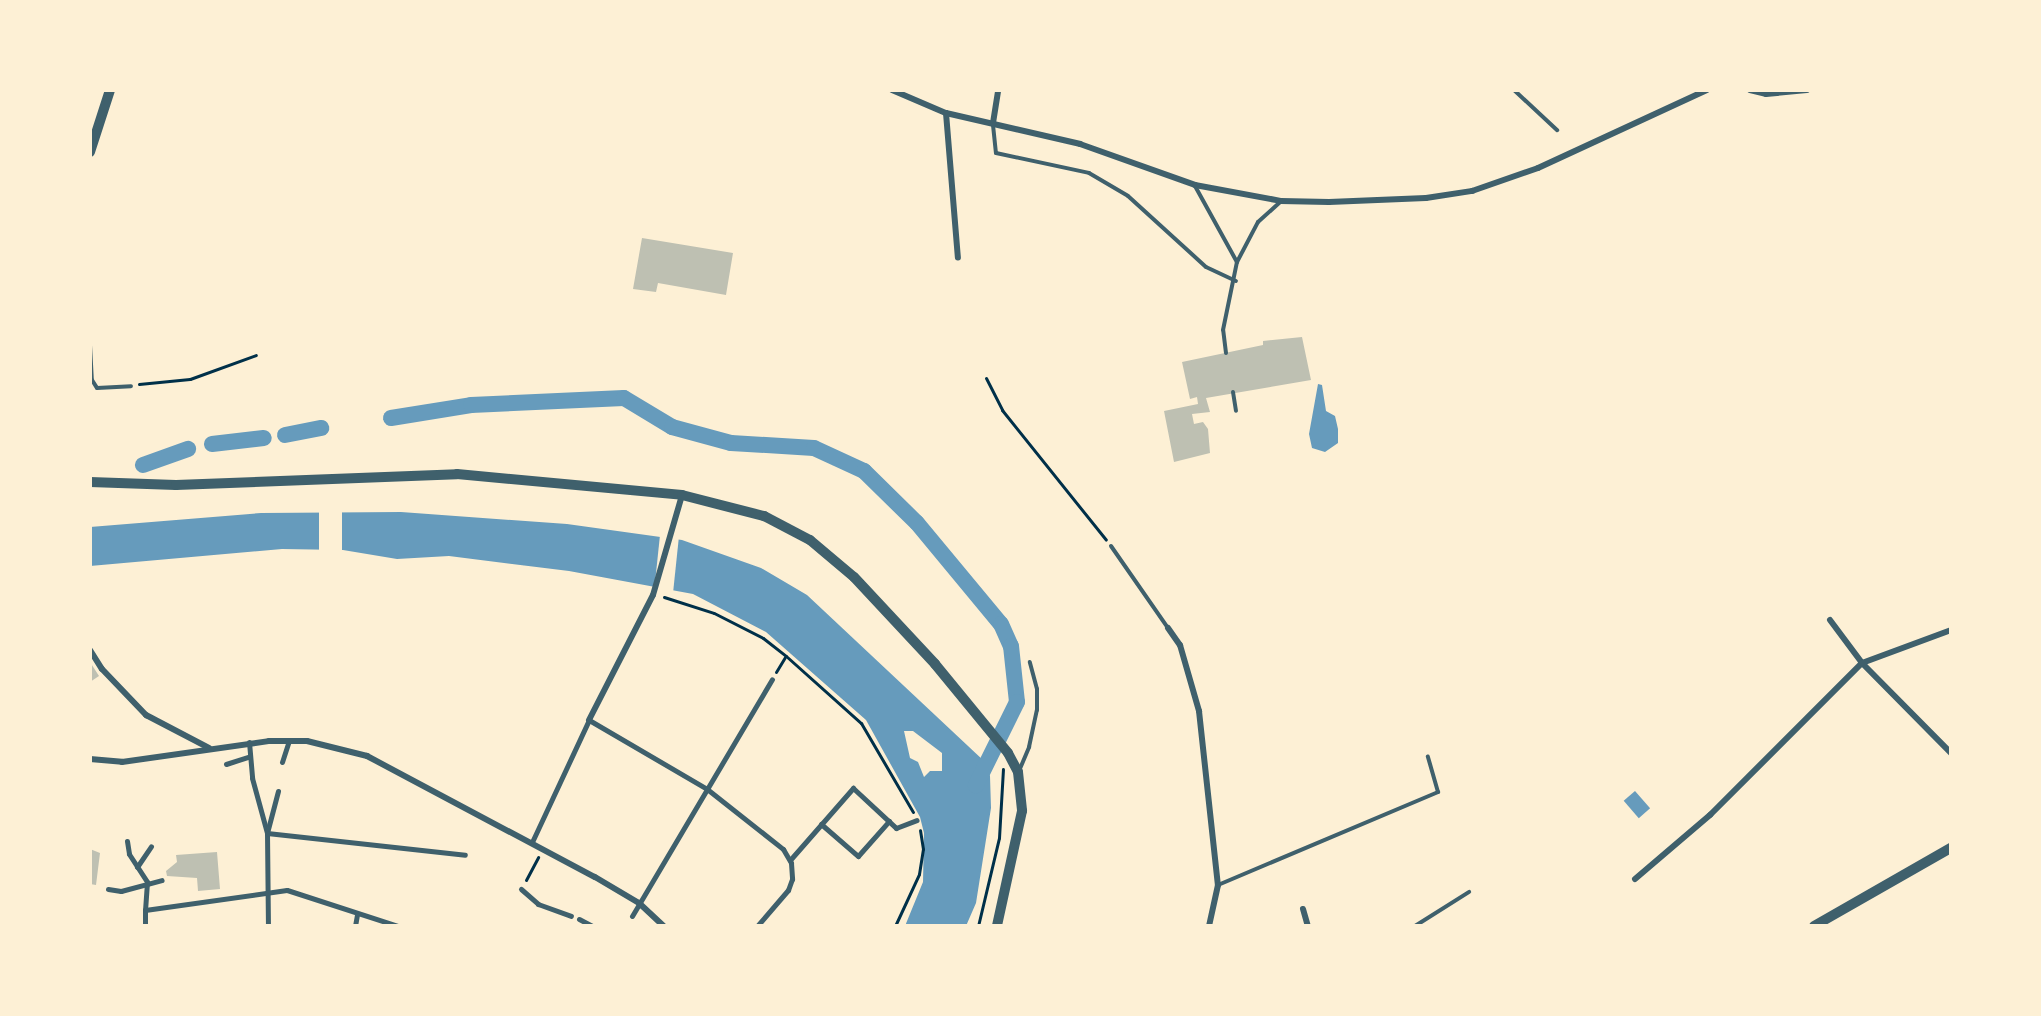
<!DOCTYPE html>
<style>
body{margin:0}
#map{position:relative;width:2041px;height:1016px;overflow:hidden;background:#fdf0d5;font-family:Overpass,sans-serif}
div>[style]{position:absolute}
.water>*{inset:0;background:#669bbc;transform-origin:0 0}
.pier>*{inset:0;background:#fdf0d5;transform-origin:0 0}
.canal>*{height:16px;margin:-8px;padding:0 8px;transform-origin:8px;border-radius:8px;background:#669bbc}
.building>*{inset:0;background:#bec0b2}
.path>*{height:3px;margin:-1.5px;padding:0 1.5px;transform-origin:1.5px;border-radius:1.5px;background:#003049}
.service>*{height:4px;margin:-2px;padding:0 2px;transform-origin:2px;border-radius:2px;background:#3f606c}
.pedestrian>*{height:5px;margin:-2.5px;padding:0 2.5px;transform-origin:2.5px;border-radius:2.5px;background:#3f606c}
.minor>*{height:6px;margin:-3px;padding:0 3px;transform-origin:3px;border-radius:3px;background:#3f606c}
.tertiary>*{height:10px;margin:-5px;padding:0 5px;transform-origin:5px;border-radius:5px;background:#3f606c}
span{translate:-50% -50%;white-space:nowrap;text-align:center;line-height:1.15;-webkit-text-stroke:6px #fdf0d5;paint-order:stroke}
.frame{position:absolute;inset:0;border:92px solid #fdf0d5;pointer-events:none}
</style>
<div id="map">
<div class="water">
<i style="clip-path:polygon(1318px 384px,1322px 385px,1326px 411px,1335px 416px,1338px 429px,1338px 443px,1325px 452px,1312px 448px,1309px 434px)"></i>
<i style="clip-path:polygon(evenodd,401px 512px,567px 524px,682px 540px,761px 568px,807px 595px,984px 761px,990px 776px,991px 808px,976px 903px,966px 926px,905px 926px,923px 882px,924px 833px,920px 817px,866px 720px,766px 632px,693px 594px,569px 571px,449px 556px,397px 559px,343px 550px,282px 549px,90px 566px,90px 527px,261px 513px,401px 512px,904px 731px,913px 731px,942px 753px,942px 771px,930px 771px,924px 777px,918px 762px,910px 758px,904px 731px)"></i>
<i style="left:1635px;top:791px;width:23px;height:15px;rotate:49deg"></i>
</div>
<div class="pier">
<i style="left:319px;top:510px;width:23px;height:40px"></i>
<i style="left:660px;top:535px;width:19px;height:55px;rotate:6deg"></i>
</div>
<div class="canal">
<i style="left:391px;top:418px;width:81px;rotate:-9.2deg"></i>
<i style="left:471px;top:405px;width:153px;rotate:-2.6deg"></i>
<i style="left:624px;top:398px;width:56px;rotate:31.1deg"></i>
<i style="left:672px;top:427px;width:61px;rotate:15.2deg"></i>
<i style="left:731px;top:443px;width:83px;rotate:3.4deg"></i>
<i style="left:814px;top:448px;width:55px;rotate:24.7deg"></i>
<i style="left:864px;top:471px;width:74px;rotate:44.5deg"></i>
<i style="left:917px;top:523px;width:131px;rotate:50.3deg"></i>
<i style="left:1001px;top:624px;width:24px;rotate:66deg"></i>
<i style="left:1011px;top:646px;width:56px;rotate:83.9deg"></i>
<i style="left:1017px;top:702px;width:93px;rotate:116.3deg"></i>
<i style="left:285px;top:435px;width:37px;rotate:-11deg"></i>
<i style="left:212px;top:444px;width:52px;rotate:-6.6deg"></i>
<i style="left:143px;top:465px;width:48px;rotate:-19.6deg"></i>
</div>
<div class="building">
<i style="clip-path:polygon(642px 238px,733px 253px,726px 295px,658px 283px,656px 292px,633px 289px)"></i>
<i style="clip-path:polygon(1302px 337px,1311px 380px,1206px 398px,1210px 412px,1192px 414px,1194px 424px,1203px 422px,1208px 429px,1210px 453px,1174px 462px,1164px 411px,1198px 404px,1197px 397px,1190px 399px,1182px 362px,1263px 345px,1263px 341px)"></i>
<i style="clip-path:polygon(90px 662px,99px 676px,90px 682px)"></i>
<i style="clip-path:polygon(90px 849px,100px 853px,96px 885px,90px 884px)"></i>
<i style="clip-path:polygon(217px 852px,220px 889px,198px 891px,197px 878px,167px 876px,166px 871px,177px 862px,176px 855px)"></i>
</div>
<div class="path">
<i style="left:986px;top:378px;width:36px;rotate:63deg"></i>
<i style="left:1002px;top:410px;width:166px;rotate:51.3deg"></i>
<i style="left:139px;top:384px;width:51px;rotate:-5.6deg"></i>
<i style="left:190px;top:379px;width:70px;rotate:-20deg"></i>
<i style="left:664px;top:597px;width:52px;rotate:17.7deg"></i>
<i style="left:714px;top:613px;width:55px;rotate:27deg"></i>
<i style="left:763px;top:638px;width:29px;rotate:38deg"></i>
<i style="left:786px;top:656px;width:101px;rotate:41.8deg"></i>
<i style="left:861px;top:723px;width:103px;rotate:59.7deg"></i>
<i style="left:776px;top:672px;width:17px;rotate:-59deg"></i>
<i style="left:526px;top:880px;width:26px;rotate:-62deg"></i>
<i style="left:895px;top:926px;width:57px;rotate:-65.2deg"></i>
<i style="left:919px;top:874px;width:25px;rotate:-81deg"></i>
<i style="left:923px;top:849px;width:19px;rotate:-99deg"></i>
<i style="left:978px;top:926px;width:90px;rotate:-76.6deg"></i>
<i style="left:999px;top:838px;width:69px;rotate:-86.7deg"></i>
</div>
<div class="service">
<i style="left:1514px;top:90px;width:59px;rotate:42.9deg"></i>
<i style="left:993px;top:125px;width:28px;rotate:84deg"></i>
<i style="left:996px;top:153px;width:95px;rotate:12.1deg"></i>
<i style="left:1089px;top:173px;width:45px;rotate:30.5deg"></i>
<i style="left:1128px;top:196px;width:105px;rotate:42.3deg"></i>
<i style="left:1206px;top:267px;width:33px;rotate:25deg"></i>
<i style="left:1195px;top:186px;width:87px;rotate:61.1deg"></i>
<i style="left:90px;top:345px;width:35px;rotate:87deg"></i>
<i style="left:92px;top:380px;width:9px;rotate:58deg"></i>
<i style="left:97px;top:388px;width:34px;rotate:-3deg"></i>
<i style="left:1226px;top:353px;width:23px;rotate:-97deg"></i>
<i style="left:1223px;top:330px;width:69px;rotate:-78.4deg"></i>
<i style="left:1237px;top:262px;width:45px;rotate:-62.3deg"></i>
<i style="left:1258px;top:222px;width:31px;rotate:-42deg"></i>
<i style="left:1233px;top:392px;width:19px;rotate:81deg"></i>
<i style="left:1111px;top:546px;width:100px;rotate:55.2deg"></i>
<i style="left:1019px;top:771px;width:26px;rotate:-67deg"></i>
<i style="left:1029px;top:747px;width:38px;rotate:-78deg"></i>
<i style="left:1037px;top:710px;width:21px;rotate:-90deg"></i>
<i style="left:1037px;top:689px;width:28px;rotate:-105deg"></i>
<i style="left:1218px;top:885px;width:239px;rotate:-22.9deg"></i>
<i style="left:1438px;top:792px;width:37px;rotate:-106deg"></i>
<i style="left:1415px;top:926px;width:64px;rotate:-32.2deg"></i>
</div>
<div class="pedestrian">
<i style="left:249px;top:742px;width:36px;rotate:85deg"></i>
<i style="left:252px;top:778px;width:57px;rotate:74.7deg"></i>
<i style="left:267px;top:833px;width:93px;rotate:89.4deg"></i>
<i style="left:282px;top:762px;width:22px;rotate:-72deg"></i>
<i style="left:226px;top:764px;width:25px;rotate:-18deg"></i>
<i style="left:278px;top:791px;width:43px;rotate:104.7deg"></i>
<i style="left:267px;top:833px;width:199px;rotate:6.3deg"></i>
<i style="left:821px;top:824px;width:49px;rotate:40.9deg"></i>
<i style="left:858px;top:856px;width:47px;rotate:-48.5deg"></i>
<i style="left:127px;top:841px;width:13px;rotate:81deg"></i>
<i style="left:129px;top:854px;width:33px;rotate:57deg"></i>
<i style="left:147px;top:882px;width:28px;rotate:94deg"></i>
<i style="left:532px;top:842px;width:135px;rotate:-65deg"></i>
<i style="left:589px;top:720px;width:137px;rotate:30.3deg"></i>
<i style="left:707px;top:789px;width:97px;rotate:38.3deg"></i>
<i style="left:783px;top:849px;width:16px;rotate:60deg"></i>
<i style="left:791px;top:863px;width:16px;rotate:86deg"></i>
<i style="left:792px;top:879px;width:12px;rotate:110deg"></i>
<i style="left:788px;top:890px;width:48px;rotate:130.7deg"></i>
<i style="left:790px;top:860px;width:96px;rotate:-48.8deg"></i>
<i style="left:853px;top:788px;width:59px;rotate:42.9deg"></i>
<i style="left:896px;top:828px;width:22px;rotate:-21deg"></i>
<i style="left:137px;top:867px;width:25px;rotate:-56deg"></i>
<i style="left:108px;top:889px;width:13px;rotate:9deg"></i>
<i style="left:121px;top:891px;width:42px;rotate:-15deg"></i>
<i style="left:521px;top:889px;width:23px;rotate:41deg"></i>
<i style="left:538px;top:904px;width:35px;rotate:20deg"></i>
<i style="left:632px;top:916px;width:275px;rotate:-59.4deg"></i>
<i style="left:579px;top:919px;width:15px;rotate:28deg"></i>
<i style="left:145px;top:926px;width:16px;rotate:-90deg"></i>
<i style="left:145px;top:910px;width:143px;rotate:-8deg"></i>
<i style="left:287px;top:890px;width:117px;rotate:18deg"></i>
<i style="left:355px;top:926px;width:11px;rotate:-80deg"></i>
</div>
<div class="minor">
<i style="left:892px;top:90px;width:59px;rotate:23.1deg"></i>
<i style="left:946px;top:113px;width:138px;rotate:13deg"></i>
<i style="left:1080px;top:144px;width:122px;rotate:19.6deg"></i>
<i style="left:1195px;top:185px;width:87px;rotate:10.5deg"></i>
<i style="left:1281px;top:201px;width:48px;rotate:1.2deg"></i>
<i style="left:1329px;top:202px;width:97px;rotate:-2.4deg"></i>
<i style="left:1426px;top:198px;width:47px;rotate:-8.7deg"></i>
<i style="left:1472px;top:191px;width:70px;rotate:-19.2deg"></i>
<i style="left:1538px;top:168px;width:186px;rotate:-24.8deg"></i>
<i style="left:1750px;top:90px;width:16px;rotate:14deg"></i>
<i style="left:1766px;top:94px;width:41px;rotate:-5.6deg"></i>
<i style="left:946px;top:113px;width:145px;rotate:85.3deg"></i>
<i style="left:993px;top:123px;width:33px;rotate:-81deg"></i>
<i style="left:1830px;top:620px;width:54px;rotate:53.3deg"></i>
<i style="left:1862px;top:663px;width:127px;rotate:45.3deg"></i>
<i style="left:1168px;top:628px;width:21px;rotate:55deg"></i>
<i style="left:1180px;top:645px;width:69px;rotate:73.9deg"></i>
<i style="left:1199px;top:711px;width:175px;rotate:83.8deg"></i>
<i style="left:1218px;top:885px;width:42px;rotate:102.4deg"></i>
<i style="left:90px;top:650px;width:22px;rotate:58deg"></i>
<i style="left:102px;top:669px;width:64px;rotate:46.3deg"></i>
<i style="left:146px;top:715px;width:71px;rotate:27.6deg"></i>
<i style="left:589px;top:720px;width:140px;rotate:-62.9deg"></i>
<i style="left:653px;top:595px;width:104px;rotate:-73.8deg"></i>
<i style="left:90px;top:759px;width:32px;rotate:5deg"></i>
<i style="left:122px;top:762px;width:148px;rotate:-8.1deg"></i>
<i style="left:269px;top:741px;width:38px"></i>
<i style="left:307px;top:741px;width:62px;rotate:14deg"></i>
<i style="left:367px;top:756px;width:258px;rotate:28deg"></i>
<i style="left:595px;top:877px;width:51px;rotate:30.6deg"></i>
<i style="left:639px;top:903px;width:34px;rotate:43deg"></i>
<i style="left:1635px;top:879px;width:99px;rotate:-40.5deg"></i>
<i style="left:1710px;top:815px;width:215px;rotate:-45deg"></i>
<i style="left:1862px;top:663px;width:95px;rotate:-20.3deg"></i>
<i style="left:1303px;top:909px;width:18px;rotate:74deg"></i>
</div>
<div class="tertiary">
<i style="left:90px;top:152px;width:65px;rotate:-72.1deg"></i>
<i style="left:90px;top:482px;width:86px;rotate:2deg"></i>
<i style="left:176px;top:485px;width:281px;rotate:-2.2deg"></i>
<i style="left:457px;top:474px;width:226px;rotate:5.3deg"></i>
<i style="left:682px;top:495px;width:85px;rotate:14.4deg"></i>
<i style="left:764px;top:516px;width:52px;rotate:27.6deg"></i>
<i style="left:810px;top:540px;width:57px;rotate:40.1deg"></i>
<i style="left:854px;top:577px;width:119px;rotate:47deg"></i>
<i style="left:935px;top:664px;width:115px;rotate:50.6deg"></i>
<i style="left:1008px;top:753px;width:21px;rotate:62deg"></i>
<i style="left:1018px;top:772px;width:39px;rotate:84deg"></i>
<i style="left:1022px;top:811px;width:118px;rotate:102.3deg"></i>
<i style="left:1814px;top:926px;width:158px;rotate:-29.7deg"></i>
</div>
<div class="frame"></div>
</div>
